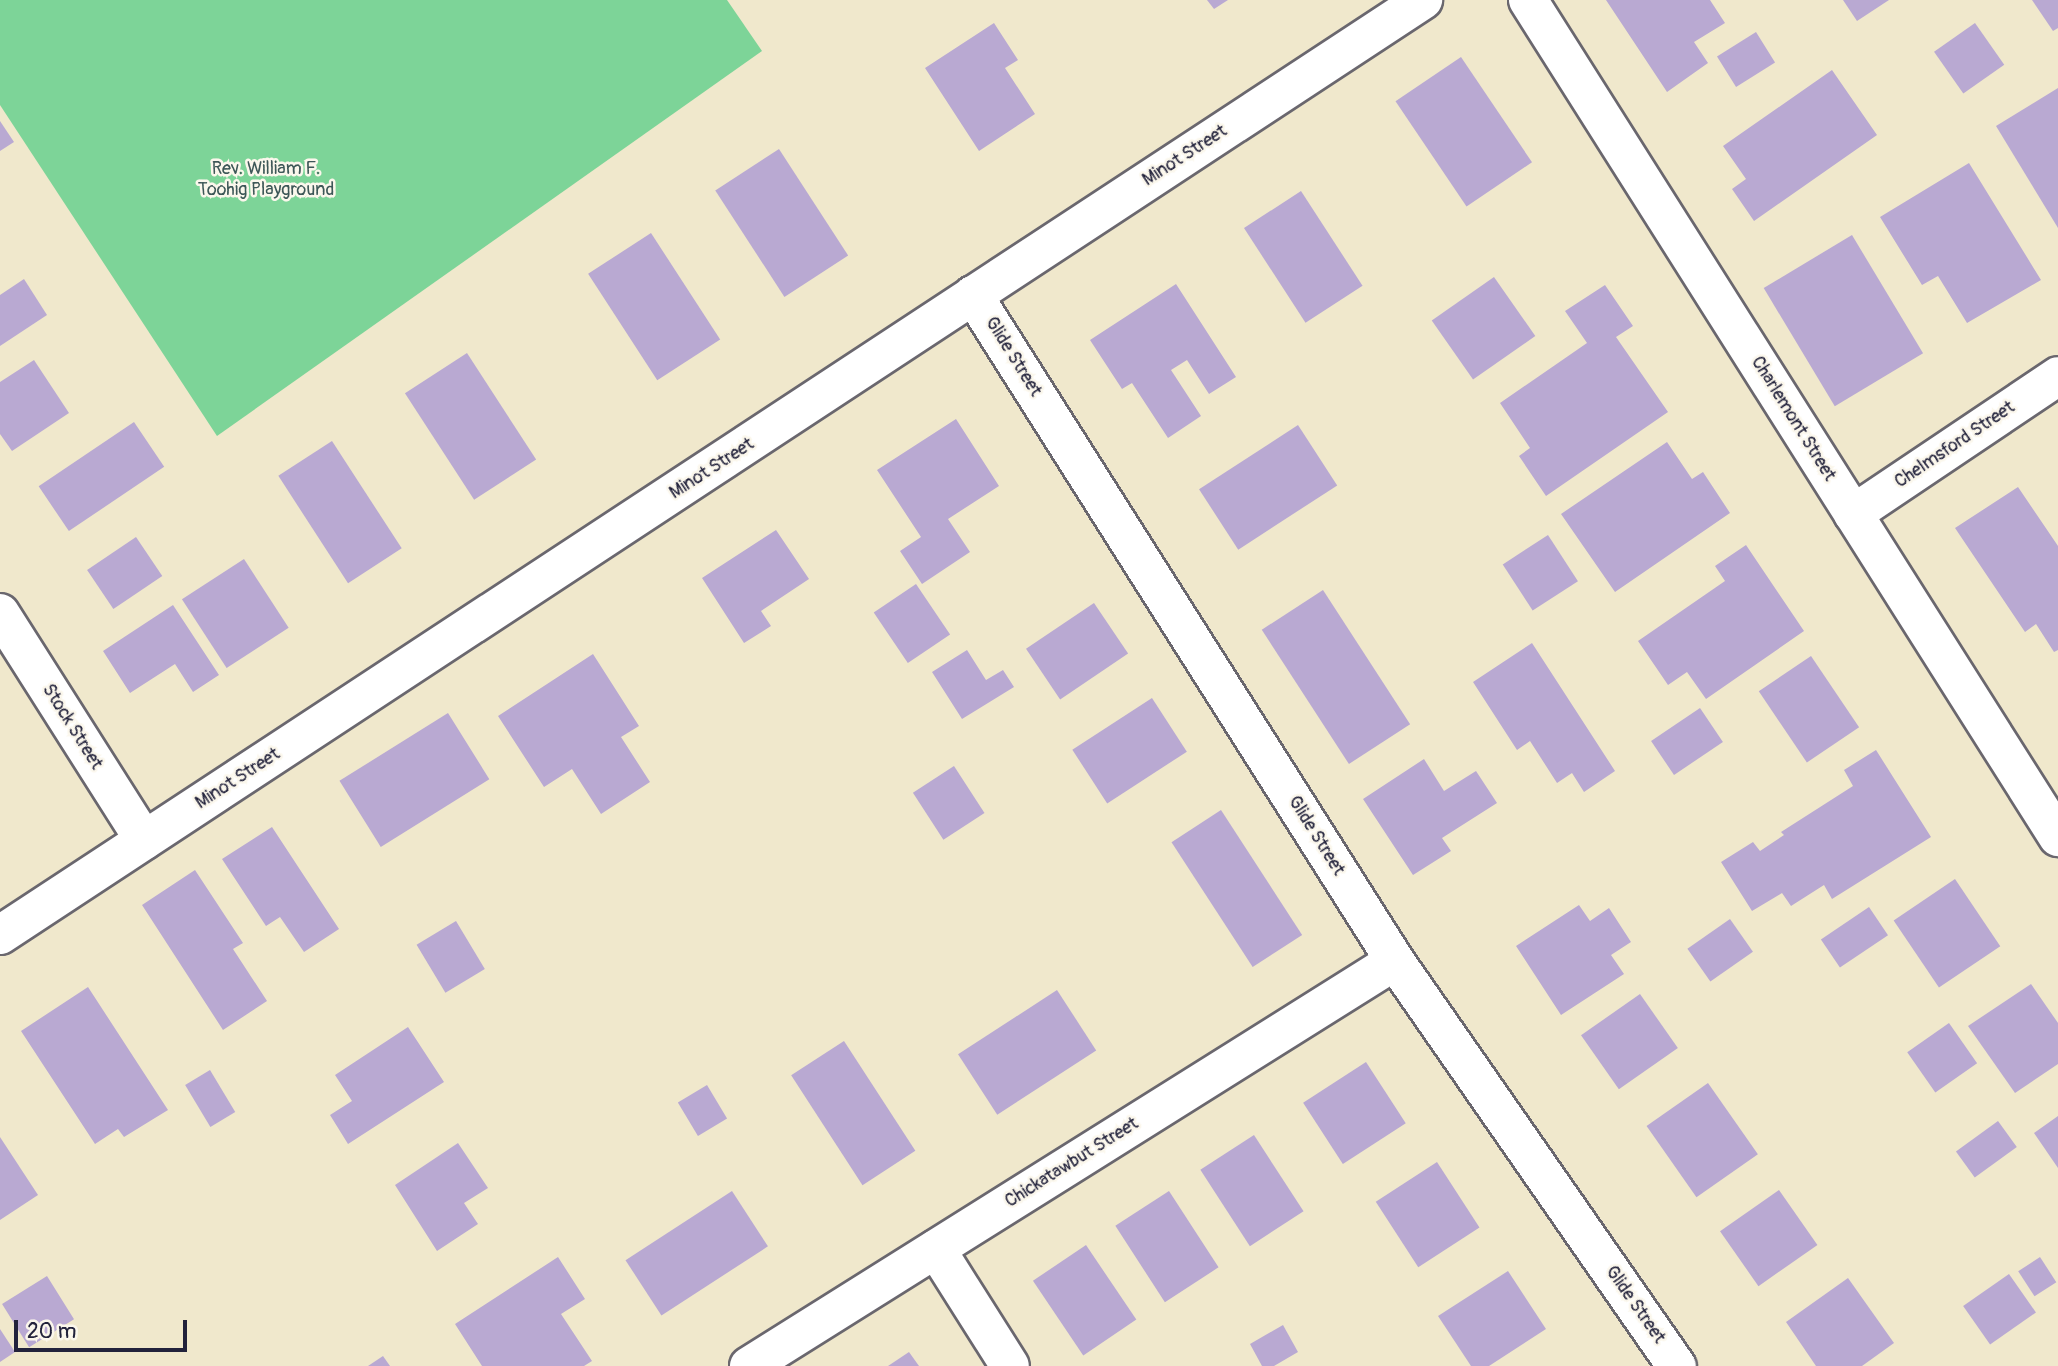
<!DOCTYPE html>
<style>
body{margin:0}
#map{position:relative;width:2058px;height:1366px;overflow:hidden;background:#f0e8cc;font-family:Pangolin,sans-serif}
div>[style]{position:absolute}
.green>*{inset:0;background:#7dd498}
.building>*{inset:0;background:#b9a9d2;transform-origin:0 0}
.roads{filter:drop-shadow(2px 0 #6a676e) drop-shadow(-2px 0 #6a676e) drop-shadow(0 2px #6a676e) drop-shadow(0 -2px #6a676e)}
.minor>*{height:38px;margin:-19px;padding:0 19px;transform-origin:19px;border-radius:19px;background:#fff}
span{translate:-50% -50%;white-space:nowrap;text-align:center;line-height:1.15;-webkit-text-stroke:5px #fbf7ec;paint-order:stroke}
.street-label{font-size:18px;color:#22223b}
.park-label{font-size:18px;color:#3d5757}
.scale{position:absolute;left:14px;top:1320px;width:173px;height:32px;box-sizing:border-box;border:4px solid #22223b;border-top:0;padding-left:9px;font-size:21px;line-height:24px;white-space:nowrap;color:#22223b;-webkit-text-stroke:5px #fbf7ec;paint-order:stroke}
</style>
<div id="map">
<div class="green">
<i style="clip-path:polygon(0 0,727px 0,762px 51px,217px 436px,0 105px)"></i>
</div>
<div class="building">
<i style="clip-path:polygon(1207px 0,1228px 0,1214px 9px)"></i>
<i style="clip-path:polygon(1606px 0,1710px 0,1725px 23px,1694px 42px,1708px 63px,1667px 92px)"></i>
<i style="clip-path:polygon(1843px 0,1889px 0,1857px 21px)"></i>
<i style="clip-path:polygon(2032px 0,2058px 0,2058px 28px,2053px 31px)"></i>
<i style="clip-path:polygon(994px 23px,1018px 60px,1005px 68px,1035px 114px,979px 151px,925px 68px)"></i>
<i style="left:1975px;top:23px;width:51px;height:50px;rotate:55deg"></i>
<i style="left:1756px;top:32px;width:36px;height:46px;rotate:58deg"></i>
<i style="left:1461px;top:57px;width:127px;height:79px;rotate:56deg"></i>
<i style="clip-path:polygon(1832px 70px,1877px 135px,1754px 221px,1732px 189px,1746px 179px,1723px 146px)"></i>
<i style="clip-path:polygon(2058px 88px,2058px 228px,1996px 126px)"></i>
<i style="clip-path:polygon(0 121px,14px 142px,0 151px)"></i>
<i style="left:779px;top:149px;width:127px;height:76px;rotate:57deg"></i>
<i style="clip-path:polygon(1969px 163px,2041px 280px,1967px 323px,1938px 276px,1922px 285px,1880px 217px)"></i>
<i style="left:1301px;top:191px;width:113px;height:68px;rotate:57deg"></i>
<i style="left:651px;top:233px;width:127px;height:75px;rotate:57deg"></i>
<i style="left:1852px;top:235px;width:138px;height:103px;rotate:59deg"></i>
<i style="left:1494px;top:277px;width:72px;height:76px;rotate:55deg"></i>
<i style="clip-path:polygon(24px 279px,47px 315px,0 346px,0 295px)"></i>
<i style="clip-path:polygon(1176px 284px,1236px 377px,1209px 394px,1187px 360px,1171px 370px,1201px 416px,1168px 438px,1132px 383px,1122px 389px,1090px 340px)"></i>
<i style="clip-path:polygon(1605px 285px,1633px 326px,1616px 337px,1668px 412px,1546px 496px,1519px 456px,1530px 448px,1500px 403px,1587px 343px,1565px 311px)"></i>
<i style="left:467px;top:353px;width:127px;height:74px;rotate:57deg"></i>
<i style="clip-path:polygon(34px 360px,69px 413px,12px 451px,0 434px,0 382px)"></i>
<i style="clip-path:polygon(956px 419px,999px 486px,948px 519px,970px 552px,922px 584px,900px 551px,921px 537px,877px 470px)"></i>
<i style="left:134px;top:422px;width:54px;height:115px;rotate:56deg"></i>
<i style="left:1298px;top:425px;width:72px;height:118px;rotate:57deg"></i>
<i style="left:332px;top:441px;width:128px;height:64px;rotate:57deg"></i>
<i style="clip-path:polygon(1667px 442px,1692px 479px,1703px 472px,1730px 513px,1615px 592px,1561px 514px)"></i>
<i style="clip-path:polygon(2018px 487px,2058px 546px,2058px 650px,2054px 652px,2036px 624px,2025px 632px,1955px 528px)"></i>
<i style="clip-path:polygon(776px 530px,809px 579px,761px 611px,771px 626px,744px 643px,702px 578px)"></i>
<i style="left:1548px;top:535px;width:55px;height:54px;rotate:57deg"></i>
<i style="left:136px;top:537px;width:47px;height:59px;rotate:56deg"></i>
<i style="clip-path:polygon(1746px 545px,1804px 631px,1706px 699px,1687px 672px,1668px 685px,1638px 641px,1725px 581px,1715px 566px)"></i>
<i style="left:244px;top:559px;width:82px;height:74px;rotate:57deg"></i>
<i style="left:916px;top:584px;width:61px;height:51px;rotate:56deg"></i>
<i style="left:1323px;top:590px;width:160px;height:73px;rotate:57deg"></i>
<i style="left:1094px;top:603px;width:61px;height:82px;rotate:56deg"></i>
<i style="clip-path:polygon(173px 605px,219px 675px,193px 692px,175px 664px,130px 693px,103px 651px)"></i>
<i style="clip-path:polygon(1532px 643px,1615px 771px,1584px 792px,1572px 773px,1557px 783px,1530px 741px,1517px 750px,1473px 682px)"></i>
<i style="clip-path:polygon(967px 650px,986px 680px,1003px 670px,1014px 687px,962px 719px,932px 672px)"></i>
<i style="clip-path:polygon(593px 654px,639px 726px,621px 737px,650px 782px,601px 814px,572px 769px,544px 787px,498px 716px)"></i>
<i style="left:1811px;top:656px;width:86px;height:63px;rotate:56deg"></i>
<i style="left:1152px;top:698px;width:64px;height:95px;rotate:57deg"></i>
<i style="left:1700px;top:708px;width:41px;height:59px;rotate:56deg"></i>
<i style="left:448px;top:713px;width:78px;height:128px;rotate:58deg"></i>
<i style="clip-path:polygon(1876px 750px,1931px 837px,1832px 899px,1824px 885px,1791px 906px,1782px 893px,1752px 911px,1721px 862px,1753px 842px,1760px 851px,1784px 835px,1781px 832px,1853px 786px,1844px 770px)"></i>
<i style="clip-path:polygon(1424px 759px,1444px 791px,1476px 771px,1497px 803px,1442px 838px,1451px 851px,1413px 875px,1363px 799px)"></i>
<i style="left:954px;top:766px;width:56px;height:49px;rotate:57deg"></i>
<i style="left:1221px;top:810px;width:149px;height:59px;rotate:57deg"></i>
<i style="clip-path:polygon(272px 827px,339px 929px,304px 952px,280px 917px,266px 926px,222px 859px)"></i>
<i style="clip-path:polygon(195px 870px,243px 943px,233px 949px,267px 1001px,223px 1030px,142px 905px)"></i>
<i style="left:1955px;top:879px;width:81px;height:74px;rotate:56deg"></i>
<i style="clip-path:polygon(1579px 905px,1590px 921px,1609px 908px,1631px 942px,1611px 955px,1624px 974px,1561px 1015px,1516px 946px)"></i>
<i style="left:1869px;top:907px;width:34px;height:58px;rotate:56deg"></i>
<i style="left:1730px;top:919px;width:40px;height:52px;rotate:55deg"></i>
<i style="left:456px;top:921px;width:56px;height:46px;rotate:59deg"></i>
<i style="clip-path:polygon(2031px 984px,2058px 1023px,2058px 1064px,2015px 1093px,1968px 1026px)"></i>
<i style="clip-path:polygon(88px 987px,168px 1110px,124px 1137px,118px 1129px,95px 1144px,21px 1031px)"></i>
<i style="left:1057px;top:990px;width:72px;height:118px;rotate:57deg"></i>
<i style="left:1640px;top:994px;width:66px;height:72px;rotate:55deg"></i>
<i style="left:1949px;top:1023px;width:49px;height:51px;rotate:55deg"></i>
<i style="clip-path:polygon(408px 1027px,444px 1082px,348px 1144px,330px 1115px,352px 1101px,335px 1075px)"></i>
<i style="left:844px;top:1041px;width:131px;height:63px;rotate:57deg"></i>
<i style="left:1366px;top:1062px;width:73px;height:75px;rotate:57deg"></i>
<i style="left:210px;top:1070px;width:49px;height:29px;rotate:59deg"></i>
<i style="left:1708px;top:1083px;width:87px;height:75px;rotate:55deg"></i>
<i style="left:707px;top:1085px;width:39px;height:34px;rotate:59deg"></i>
<i style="clip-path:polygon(2058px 1116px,2058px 1168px,2034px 1133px)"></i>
<i style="left:1998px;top:1121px;width:32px;height:52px;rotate:54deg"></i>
<i style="left:1254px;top:1135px;width:91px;height:64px;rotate:57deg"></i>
<i style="clip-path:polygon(0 1137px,38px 1195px,0 1220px)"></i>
<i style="clip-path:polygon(458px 1143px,488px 1188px,464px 1203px,478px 1224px,437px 1251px,395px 1185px)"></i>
<i style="left:1437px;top:1162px;width:78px;height:73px;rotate:57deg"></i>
<i style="left:1779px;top:1190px;width:67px;height:72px;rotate:55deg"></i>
<i style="left:732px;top:1191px;width:66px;height:127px;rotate:57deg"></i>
<i style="left:1169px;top:1191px;width:91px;height:64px;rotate:57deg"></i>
<i style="left:1086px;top:1245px;width:90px;height:64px;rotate:56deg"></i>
<i style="clip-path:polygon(558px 1257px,585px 1299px,561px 1314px,592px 1361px,584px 1366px,482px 1366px,455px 1324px)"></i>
<i style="left:2040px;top:1257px;width:30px;height:26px;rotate:57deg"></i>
<i style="clip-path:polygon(1508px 1271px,1546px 1329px,1489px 1366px,1471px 1366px,1438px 1316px)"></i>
<i style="left:2009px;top:1274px;width:47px;height:56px;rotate:55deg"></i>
<i style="left:47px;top:1276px;width:51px;height:53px;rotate:58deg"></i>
<i style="clip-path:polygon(1848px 1278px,1894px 1343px,1862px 1366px,1816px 1366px,1786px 1322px)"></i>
<i style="clip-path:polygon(1283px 1325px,1298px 1352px,1274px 1366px,1262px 1366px,1250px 1344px)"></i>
<i style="clip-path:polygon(0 1329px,15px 1352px,0 1362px)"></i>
<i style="clip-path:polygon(909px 1352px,919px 1366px,888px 1366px)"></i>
<i style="clip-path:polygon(383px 1356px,390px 1366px,368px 1366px)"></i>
</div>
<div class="roads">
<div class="minor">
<i style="left:1528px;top:0;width:991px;rotate:57.66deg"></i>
<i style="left:973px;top:295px;width:788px;rotate:57.64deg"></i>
<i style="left:1395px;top:961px;width:494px;rotate:55.2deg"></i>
<i style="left:1853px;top:514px;width:247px;rotate:-33.9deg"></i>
<i style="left:0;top:613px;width:269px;rotate:57.6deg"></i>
<i style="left:0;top:935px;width:1703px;rotate:-33.31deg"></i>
<i style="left:936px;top:1249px;width:138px;rotate:57.7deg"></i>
<i style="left:749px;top:1366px;width:762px;rotate:-32.09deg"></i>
</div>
</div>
<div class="street-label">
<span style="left:1185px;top:156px;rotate:-33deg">Minot Street</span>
<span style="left:1013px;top:357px;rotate:58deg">Glide Street</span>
<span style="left:1793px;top:419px;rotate:58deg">Charlemont Street</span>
<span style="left:1955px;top:445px;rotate:-34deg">Chelmsford Street</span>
<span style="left:712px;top:469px;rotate:-33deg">Minot Street</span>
<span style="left:72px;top:727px;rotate:58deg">Stock Street</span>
<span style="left:238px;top:779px;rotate:-33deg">Minot Street</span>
<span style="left:1316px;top:836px;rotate:58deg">Glide Street</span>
<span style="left:1072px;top:1163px;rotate:-32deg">Chickatawbut Street</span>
<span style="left:1635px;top:1305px;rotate:55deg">Glide Street</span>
</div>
<div class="park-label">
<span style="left:266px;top:180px">Rev. William F.<br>Toohig Playground</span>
</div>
<div class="scale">20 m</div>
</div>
